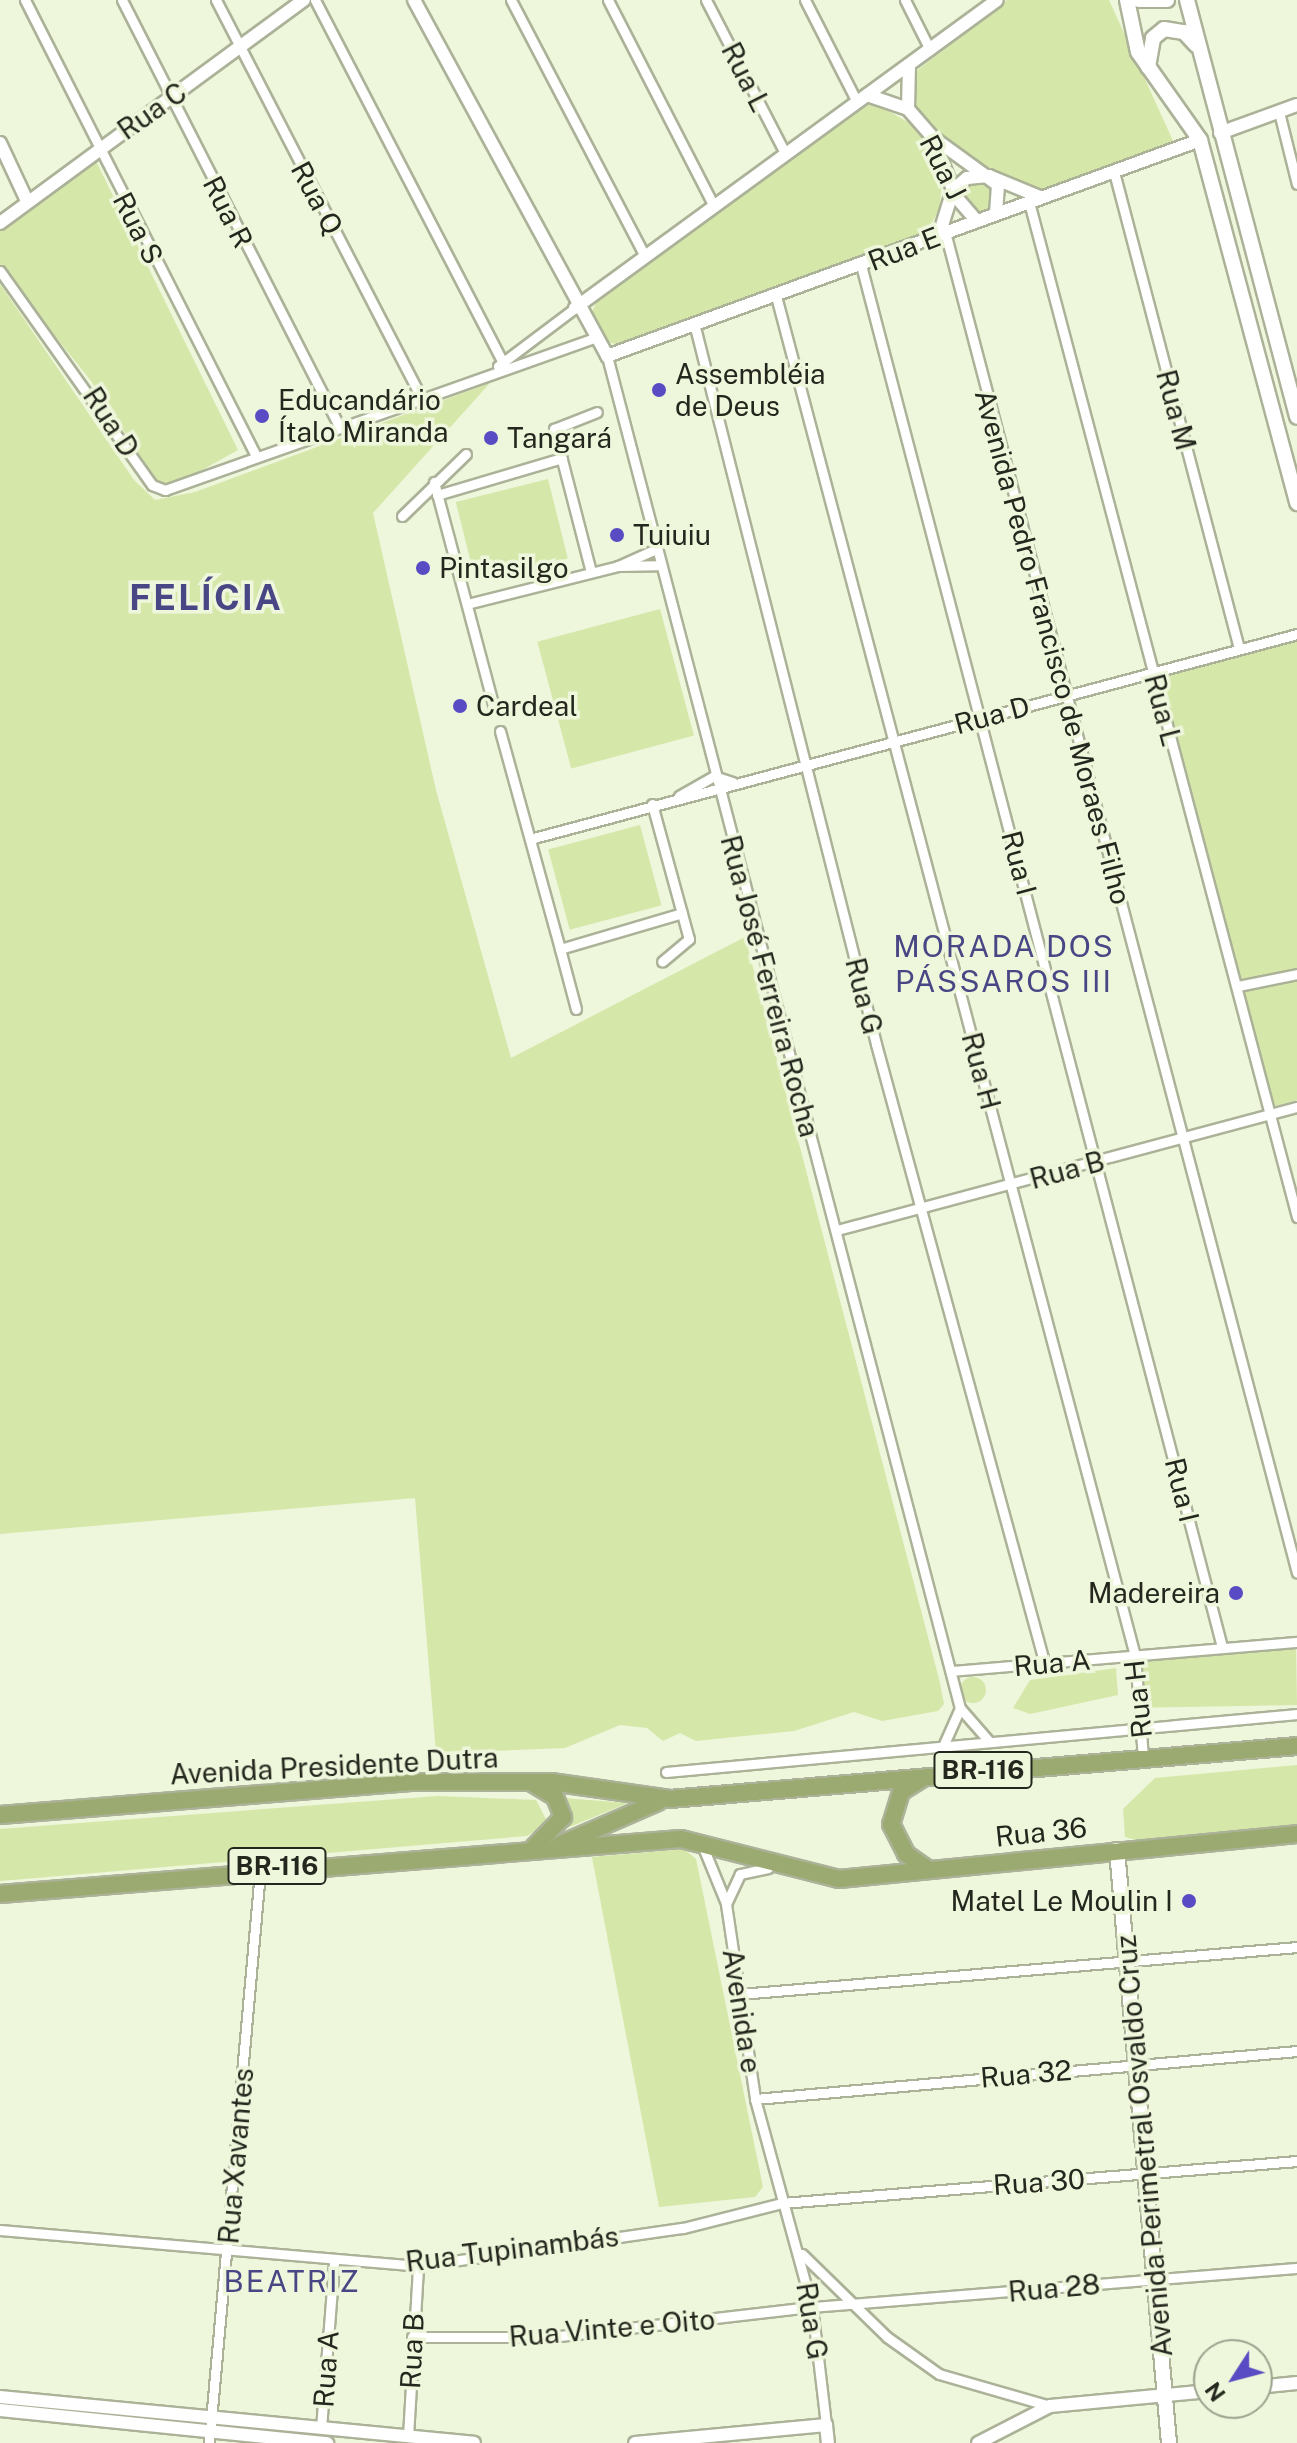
<!DOCTYPE html>
<meta charset="utf-8">
<style>
body{margin:0}
#map{position:relative;width:1297px;height:2443px;overflow:hidden;background:#eef6db;font-family:"Public Sans",sans-serif}
div>[style]{position:absolute}
.green>*{inset:0;background:#d6e7aa;transform-origin:0 0}
.round{border-radius:50%}
.roads{filter:drop-shadow(2px 0 #abb298) drop-shadow(-2px 0 #abb298) drop-shadow(0 2px #abb298) drop-shadow(0 -2px #abb298)}
.minor>*{height:9px;margin:-4.5px;padding:0 4.5px;transform-origin:4.5px;border-radius:4.5px;background:#fff}
.tertiary>*{height:12px;margin:-6px;padding:0 6px;transform-origin:6px;border-radius:6px;background:#fff}
.secondary>*{height:14px;margin:-7px;padding:0 7px;transform-origin:7px;border-radius:7px;background:#fff}
.trunk>*{height:16px;margin:-8px;padding:0 8px;transform-origin:8px;border-radius:8px;background:#9baa70}
.dots>*{width:22px;height:22px;translate:-50% -50%;box-sizing:border-box;border:4px solid #eef6db;border-radius:50%}
span{translate:-50% -50%;white-space:nowrap;text-align:center;line-height:1.15;-webkit-text-stroke:7px #eef6db;paint-order:stroke}
.shield-label span{padding:2px 6px;background:#eef6db;border:2px solid;border-radius:6px;-webkit-text-stroke-width:0}
.shield-label{font-size:26px;color:#24271d;font-weight:700}
.street-label{font-size:28px;color:#24271d}
.poi-label{font-size:28px;color:#24271d}
.left{translate:0 -50%;text-align:left}
.right{translate:-100% -50%;text-align:right}
.neighbourhood-label{font-size:30px;color:#484684;letter-spacing:2px}
.district-label{font-size:36px;color:#484684;font-weight:700;letter-spacing:2px}
.north{position:absolute;left:1193px;top:2339px;width:80px;height:80px;box-sizing:border-box;background:#eef6db;border:2px solid #9da38f;border-radius:50%;rotate:234deg;font-size:22px;font-weight:700;line-height:32px;text-align:center;color:#24271d}
.north::after{content:'';display:block;margin:auto;width:28px;height:36px;background:#584bc3;clip-path:polygon(50% 0,100% 100%,50% 72%,0 100%)}
</style>
<div id="map">
<div class="green">
<i style="clip-path:polygon(1007px 0,1109px 0,1174px 143px,1045px 191px,1011px 181px,950px 144px,912px 106px,915px 72px)"></i>
<i style="clip-path:polygon(874px 103px,913px 125px,932px 152px,942px 177px,940px 208px,925px 235px,619px 345px,602px 340px,588px 320px,598px 299px,850px 112px)"></i>
<i style="clip-path:polygon(95px 159px,238px 450px,170px 488px,158px 483px,91px 381px,0 267px,0 230px)"></i>
<i class="round" style="left:962px;top:180px;width:32px;height:32px"></i>
<i style="clip-path:polygon(0 284px,134px 480px,155px 500px,195px 492px,490px 383px,373px 513px,436px 790px,511px 1058px,745px 937px,940px 1683px,944px 1704px,938px 1711px,882px 1721px,854px 1712px,794px 1731px,696px 1741px,680px 1733px,663px 1741px,647px 1728px,620px 1725px,565px 1748px,436px 1753px,415px 1498px,0 1534px)"></i>
<i style="left:548px;top:479px;width:82px;height:95px;rotate:76deg"></i>
<i style="left:660px;top:609px;width:131px;height:127px;rotate:75deg"></i>
<i style="clip-path:polygon(1297px 641px,1297px 1100px,1271px 1107px,1159px 677px)"></i>
<i style="left:640px;top:825px;width:83px;height:95px;rotate:75deg"></i>
<i style="left:1296px;top:1647px;width:58px;height:158px;rotate:89deg"></i>
<i style="clip-path:polygon(1116px 1668px,1118px 1695px,1030px 1714px,1013px 1708px,1030px 1680px)"></i>
<i class="round" style="left:960px;top:1677px;width:26px;height:26px"></i>
<i style="clip-path:polygon(1297px 1765px,1297px 1829px,1147px 1843px,1125px 1837px,1123px 1809px,1155px 1778px)"></i>
<i style="clip-path:polygon(438px 1796px,536px 1800px,548px 1823px,527px 1836px,0 1881px,0 1829px)"></i>
<i style="clip-path:polygon(563px 1798px,628px 1803px,567px 1828px)"></i>
<i style="clip-path:polygon(684px 1849px,696px 1859px,763px 2187px,755px 2197px,659px 2207px,592px 1857px)"></i>
</div>
<div class="roads">
<div class="minor">
<i style="left:25px;top:0;width:509px;rotate:63.13deg"></i>
<i style="left:122px;top:0;width:476px;rotate:63deg"></i>
<i style="left:216px;top:0;width:445px;rotate:62.7deg"></i>
<i style="left:315px;top:0;width:415px;rotate:62.6deg"></i>
<i style="left:511px;top:0;width:289px;rotate:62.4deg"></i>
<i style="left:608px;top:0;width:232px;rotate:62.8deg"></i>
<i style="left:706px;top:0;width:174px;rotate:62.7deg"></i>
<i style="left:805px;top:0;width:114px;rotate:63deg"></i>
<i style="left:905px;top:0;width:56px;rotate:63.4deg"></i>
<i style="left:1279px;top:112px;width:74px;rotate:76deg"></i>
<i style="left:1114px;top:172px;width:491px;rotate:75.3deg"></i>
<i style="left:1029px;top:202px;width:1050px;rotate:75.21deg"></i>
<i style="left:945px;top:232px;width:1386px;rotate:75.29deg"></i>
<i style="left:861px;top:265px;width:1428px;rotate:75.36deg"></i>
<i style="left:0;top:271px;width:262px;rotate:54.6deg"></i>
<i style="left:152px;top:485px;width:14px;rotate:21deg"></i>
<i style="left:165px;top:490px;width:455px;rotate:-19.5deg"></i>
<i style="left:776px;top:296px;width:1407px;rotate:75.21deg"></i>
<i style="left:1135px;top:1656px;width:101px;rotate:85.5deg"></i>
<i style="left:694px;top:323px;width:744px;rotate:75.83deg"></i>
<i style="left:876px;top:1044px;width:644px;rotate:74.78deg"></i>
<i style="left:607px;top:356px;width:1397px;rotate:75.37deg"></i>
<i style="left:960px;top:1708px;width:43px;rotate:48.8deg"></i>
<i style="left:498px;top:366px;width:96px;rotate:-37deg"></i>
<i style="left:434px;top:482px;width:234px;rotate:75.1deg"></i>
<i style="left:437px;top:495px;width:130px;rotate:-16.5deg"></i>
<i style="left:402px;top:516px;width:89px;rotate:-44.1deg"></i>
<i style="left:618px;top:566px;width:39px;rotate:-1deg"></i>
<i style="left:591px;top:572px;width:148px;rotate:-104.5deg"></i>
<i style="left:554px;top:429px;width:46px;rotate:-21.6deg"></i>
<i style="left:467px;top:604px;width:156px;rotate:-14.1deg"></i>
<i style="left:618px;top:566px;width:39px;rotate:-24deg"></i>
<i style="left:500px;top:731px;width:226px;rotate:74.6deg"></i>
<i style="left:679px;top:796px;width:40px;rotate:-29.7deg"></i>
<i style="left:714px;top:776px;width:20px;rotate:18deg"></i>
<i style="left:652px;top:804px;width:140px;rotate:74.7deg"></i>
<i style="left:689px;top:939px;width:35px;rotate:140deg"></i>
<i style="left:530px;top:839px;width:794px;rotate:-14.96deg"></i>
<i style="left:1238px;top:986px;width:60px;rotate:-11.5deg"></i>
<i style="left:576px;top:1009px;width:62px;rotate:-104.9deg"></i>
<i style="left:560px;top:949px;width:127px;rotate:-16.4deg"></i>
<i style="left:837px;top:1230px;width:476px;rotate:-15deg"></i>
<i style="left:951px;top:1671px;width:347px;rotate:-4.8deg"></i>
<i style="left:944px;top:1744px;width:39px;rotate:-66deg"></i>
<i style="left:666px;top:1772px;width:634px;rotate:-5.25deg"></i>
<i style="left:703px;top:1847px;width:61px;rotate:67.7deg"></i>
<i style="left:768px;top:1868px;width:29px;rotate:168deg"></i>
<i style="left:740px;top:1874px;width:33px;rotate:115deg"></i>
<i style="left:726px;top:1904px;width:197px;rotate:81.5deg"></i>
<i style="left:755px;top:2099px;width:216px;rotate:74.7deg"></i>
<i style="left:812px;top:2307px;width:119px;rotate:83.2deg"></i>
<i style="left:740px;top:1994px;width:559px;rotate:-4.82deg"></i>
<i style="left:755px;top:2099px;width:544px;rotate:-5.06deg"></i>
<i style="left:0;top:2230px;width:420px;rotate:4.9deg"></i>
<i style="left:418px;top:2266px;width:268px;rotate:-8.2deg"></i>
<i style="left:683px;top:2228px;width:102px;rotate:-14.2deg"></i>
<i style="left:782px;top:2203px;width:517px;rotate:-4.66deg"></i>
<i style="left:802px;top:2254px;width:119px;rotate:44.3deg"></i>
<i style="left:887px;top:2337px;width:64px;rotate:35.4deg"></i>
<i style="left:939px;top:2374px;width:116px;rotate:16.1deg"></i>
<i style="left:412px;top:2337px;width:139px"></i>
<i style="left:551px;top:2337px;width:263px;rotate:-6.6deg"></i>
<i style="left:812px;top:2307px;width:487px;rotate:-4.6deg"></i>
<i style="left:321px;top:2428px;width:168px;rotate:-85.5deg"></i>
<i style="left:408px;top:2436px;width:170px;rotate:-86.6deg"></i>
<i style="left:209px;top:2443px;width:574px;rotate:-84.9deg"></i>
</div>
<div class="tertiary">
<i style="left:414px;top:0;width:405px;rotate:61.5deg"></i>
<i style="left:607px;top:356px;width:631px;rotate:-20.01deg"></i>
<i style="left:867px;top:95px;width:43px;rotate:18.9deg"></i>
<i style="left:908px;top:109px;width:37px;rotate:49deg"></i>
<i style="left:932px;top:137px;width:65px;rotate:68.2deg"></i>
<i style="left:956px;top:197px;width:32px;rotate:49deg"></i>
<i style="left:908px;top:109px;width:43px;rotate:-88.7deg"></i>
<i style="left:1220px;top:133px;width:82px;rotate:-20deg"></i>
<i style="left:935px;top:139px;width:78px;rotate:36.1deg"></i>
<i style="left:998px;top:185px;width:29px;rotate:94deg"></i>
<i style="left:0;top:143px;width:64px;rotate:65deg"></i>
<i style="left:0;top:223px;width:377px;rotate:-36.3deg"></i>
<i style="left:939px;top:235px;width:47px;rotate:-72.7deg"></i>
<i style="left:953px;top:190px;width:18px;rotate:-41deg"></i>
<i style="left:967px;top:178px;width:22px;rotate:-5deg"></i>
<i style="left:989px;top:176px;width:55px;rotate:22.4deg"></i>
<i style="left:575px;top:308px;width:522px;rotate:-36.12deg"></i>
<i style="left:1257px;top:2387px;width:40px;rotate:-5.7deg"></i>
<i style="left:0;top:2397px;width:476px;rotate:5.5deg"></i>
<i style="left:0;top:2410px;width:329px;rotate:5.8deg"></i>
<i style="left:635px;top:2443px;width:192px;rotate:-5.4deg"></i>
<i style="left:826px;top:2425px;width:18px;rotate:84deg"></i>
<i style="left:978px;top:2443px;width:81px;rotate:-27.2deg"></i>
<i style="left:1050px;top:2406px;width:160px;rotate:-5.4deg"></i>
</div>
<div class="secondary">
<i style="left:1127px;top:0;width:53px;rotate:78.1deg"></i>
<i style="left:1138px;top:52px;width:108px;rotate:54.8deg"></i>
<i style="left:1200px;top:140px;width:376px;rotate:75deg"></i>
<i style="left:1139px;top:0;width:28px"></i>
<i style="left:1187px;top:0;width:431px;rotate:75.2deg"></i>
<i style="left:1148px;top:67px;width:29px;rotate:-80deg"></i>
<i style="left:1153px;top:38px;width:14px;rotate:-39deg"></i>
<i style="left:1164px;top:29px;width:20px;rotate:9deg"></i>
<i style="left:1184px;top:32px;width:18px;rotate:47deg"></i>
<i style="left:1117px;top:1850px;width:595px;rotate:84.99deg"></i>
</div>
<div class="trunk">
<i style="left:923px;top:1778px;width:26px;rotate:148deg"></i>
<i style="left:901px;top:1792px;width:34px;rotate:107deg"></i>
<i style="left:891px;top:1824px;width:34px;rotate:63deg"></i>
<i style="left:906px;top:1854px;width:28px;rotate:35deg"></i>
<i style="left:532px;top:1783px;width:27px;rotate:31deg"></i>
<i style="left:555px;top:1797px;width:22px;rotate:68deg"></i>
<i style="left:563px;top:1817px;width:42px;rotate:134deg"></i>
<i style="left:0;top:1815px;width:412px;rotate:-4.6deg"></i>
<i style="left:411px;top:1782px;width:140px"></i>
<i style="left:551px;top:1782px;width:120px;rotate:8.1deg"></i>
<i style="left:670px;top:1799px;width:629px;rotate:-4.83deg"></i>
<i style="left:559px;top:1845px;width:108px;rotate:-23.5deg"></i>
<i style="left:0;top:1894px;width:683px;rotate:-4.62deg"></i>
<i style="left:681px;top:1839px;width:163px;rotate:14.2deg"></i>
<i style="left:839px;top:1879px;width:460px;rotate:-5.6deg"></i>
</div>
</div>
<div class="dots">
<i style="left:659px;top:390px;background:#584bc3"></i>
<i style="left:262px;top:416px;background:#584bc3"></i>
<i style="left:491px;top:438px;background:#584bc3"></i>
<i style="left:617px;top:535px;background:#584bc3"></i>
<i style="left:423px;top:568px;background:#584bc3"></i>
<i style="left:460px;top:706px;background:#584bc3"></i>
<i style="left:1236px;top:1593px;background:#584bc3"></i>
<i style="left:1189px;top:1901px;background:#584bc3"></i>
</div>
<div class="shield-label">
<span style="left:983px;top:1770px">BR-116</span>
<span style="left:277px;top:1866px">BR-116</span>
</div>
<div class="street-label">
<span style="left:746px;top:77px;rotate:63deg">Rua L</span>
<span style="left:152px;top:111px;rotate:-35deg">Rua C</span>
<span style="left:943px;top:167px;rotate:63deg">Rua J</span>
<span style="left:317px;top:198px;rotate:62deg">Rua Q</span>
<span style="left:228px;top:212px;rotate:63deg">Rua R</span>
<span style="left:138px;top:228px;rotate:63deg">Rua S</span>
<span style="left:904px;top:249px;rotate:-21deg">Rua E</span>
<span style="left:1176px;top:410px;rotate:75deg">Rua M</span>
<span style="left:111px;top:422px;rotate:57deg">Rua D</span>
<span style="left:1053px;top:647px;rotate:75deg">Avenida Pedro Francisco de Moraes Filho</span>
<span style="left:1163px;top:710px;rotate:75deg">Rua L</span>
<span style="left:992px;top:715px;rotate:-15deg">Rua D</span>
<span style="left:1019px;top:863px;rotate:75deg">Rua I</span>
<span style="left:770px;top:986px;rotate:75deg">Rua José Ferreira Rocha</span>
<span style="left:864px;top:996px;rotate:76deg">Rua G</span>
<span style="left:981px;top:1071px;rotate:75deg">Rua H</span>
<span style="left:1067px;top:1170px;rotate:-15deg">Rua B</span>
<span style="left:1182px;top:1490px;rotate:76deg">Rua I</span>
<span style="left:1052px;top:1663px;rotate:-5deg">Rua A</span>
<span style="left:1138px;top:1699px;rotate:-96deg">Rua H</span>
<span style="left:334px;top:1766px;rotate:-3deg">Avenida Presidente Dutra</span>
<span style="left:1041px;top:1832px;rotate:-6deg">Rua 36</span>
<span style="left:742px;top:2011px;rotate:81deg">Avenida e</span>
<span style="left:1026px;top:2074px;rotate:-5deg">Rua 32</span>
<span style="left:1144px;top:2146px;rotate:-95deg">Avenida Perimetral Osvaldo Cruz</span>
<span style="left:236px;top:2156px;rotate:-85deg">Rua Xavantes</span>
<span style="left:1039px;top:2182px;rotate:-4deg">Rua 30</span>
<span style="left:512px;top:2249px;rotate:-7deg">Rua Tupinambás</span>
<span style="left:1054px;top:2288px;rotate:-5deg">Rua 28</span>
<span style="left:812px;top:2321px;rotate:81deg">Rua G</span>
<span style="left:612px;top:2328px;rotate:-5deg">Rua Vinte e Oito</span>
<span style="left:412px;top:2351px;rotate:-87deg">Rua B</span>
<span style="left:326px;top:2369px;rotate:-86deg">Rua A</span>
</div>
<div class="poi-label">
<span class="left" style="left:675px;top:390px">Assembléia<br>de Deus</span>
<span class="left" style="left:278px;top:416px">Educandário<br>Ítalo Miranda</span>
<span class="left" style="left:507px;top:438px">Tangará</span>
<span class="left" style="left:633px;top:535px">Tuiuiu</span>
<span class="left" style="left:439px;top:568px">Pintasilgo</span>
<span class="left" style="left:476px;top:706px">Cardeal</span>
<span class="right" style="left:1220px;top:1593px">Madereira</span>
<span class="right" style="left:1173px;top:1901px">Matel Le Moulin I</span>
</div>
<div class="neighbourhood-label">
<span style="left:1004px;top:963px">MORADA DOS<br>PÁSSAROS III</span>
<span style="left:292px;top:2281px">BEATRIZ</span>
</div>
<div class="district-label">
<span style="left:206px;top:598px">FELÍCIA</span>
</div>
<div class="north">N</div>
</div>
